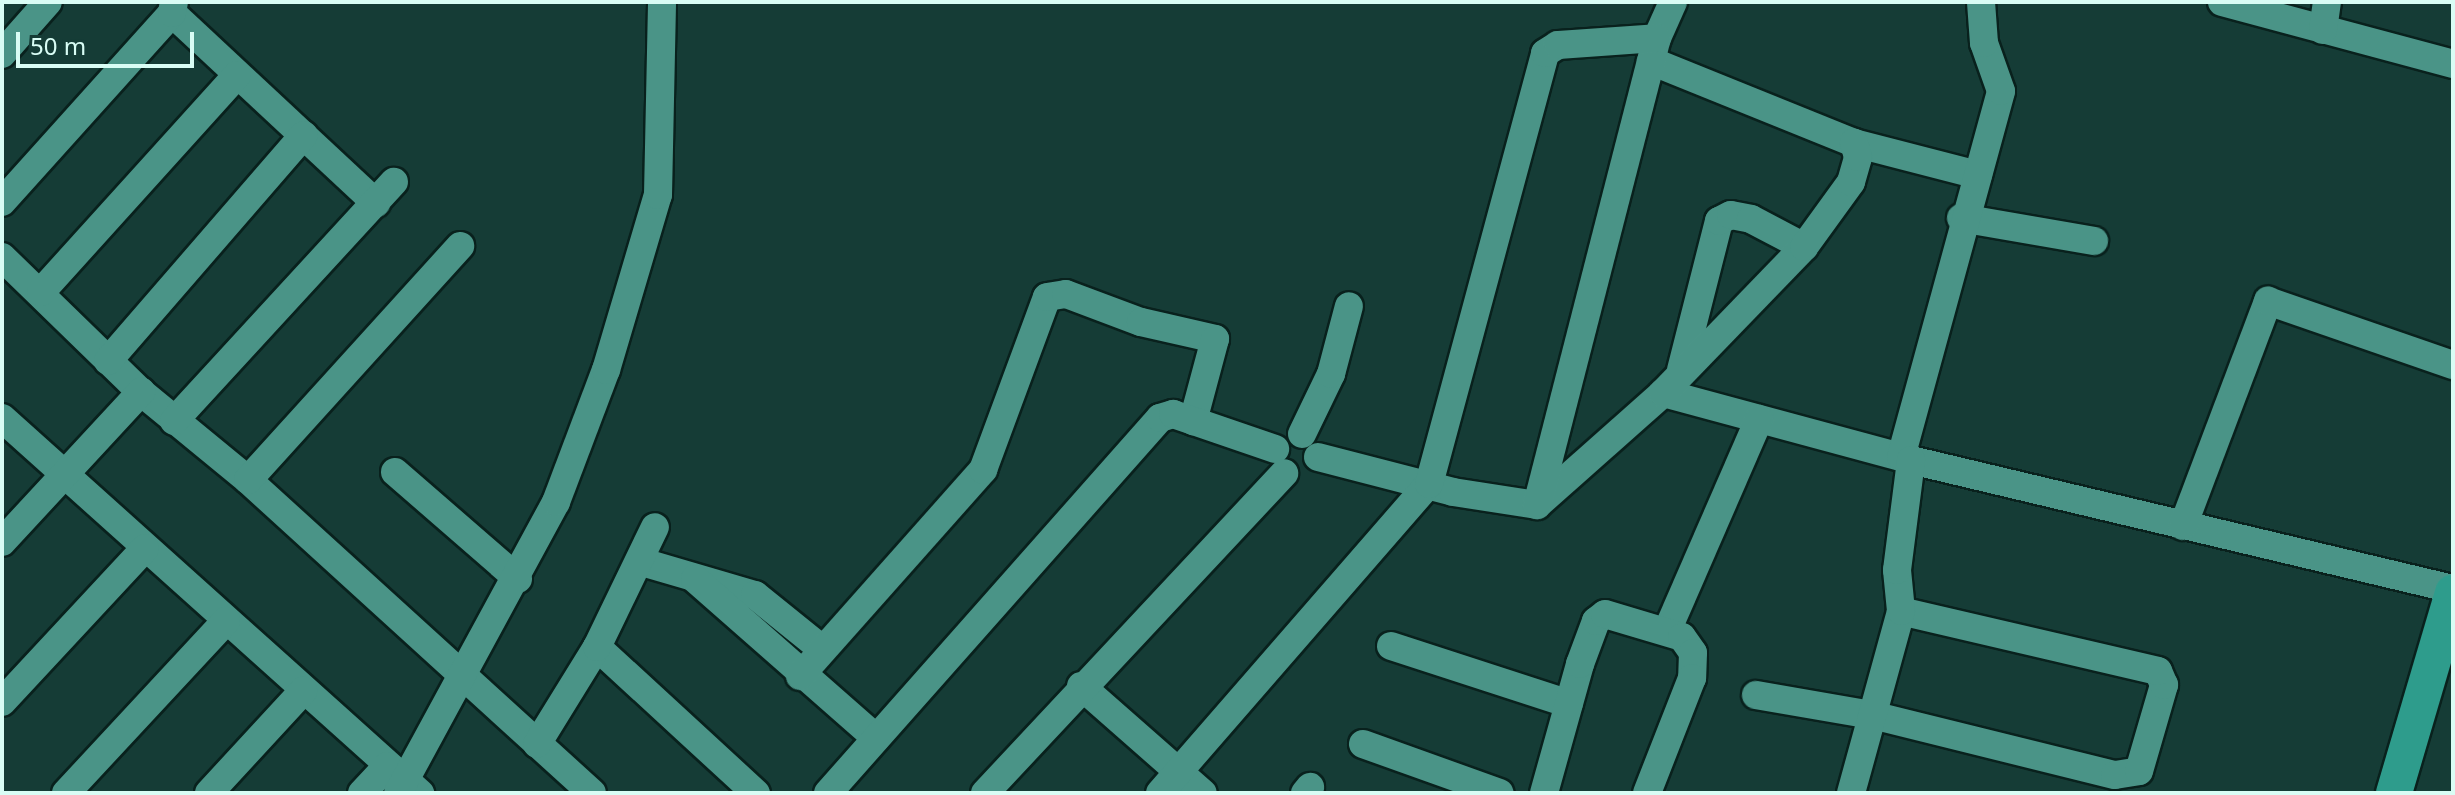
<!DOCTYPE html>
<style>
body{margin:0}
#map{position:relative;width:2455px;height:795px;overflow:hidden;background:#153c36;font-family:"Noto Sans",sans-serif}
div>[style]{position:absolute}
.roads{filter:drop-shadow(2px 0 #09211d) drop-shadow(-2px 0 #09211d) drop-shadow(0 2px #09211d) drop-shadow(0 -2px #09211d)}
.minor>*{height:28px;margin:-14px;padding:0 14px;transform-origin:14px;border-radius:14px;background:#4a9487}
.major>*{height:36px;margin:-18px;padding:0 18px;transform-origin:18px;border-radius:18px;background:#2e9c8c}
span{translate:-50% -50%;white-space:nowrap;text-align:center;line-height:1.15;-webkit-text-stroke:6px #153c36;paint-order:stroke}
.frame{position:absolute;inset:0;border:4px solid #d9fdf5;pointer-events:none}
.scale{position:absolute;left:16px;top:32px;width:178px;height:36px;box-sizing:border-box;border:4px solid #d9fdf5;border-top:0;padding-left:10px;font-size:24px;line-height:28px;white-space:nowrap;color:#d9fdf5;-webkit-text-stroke:6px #153c36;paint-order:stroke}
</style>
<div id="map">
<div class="roads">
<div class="minor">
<i style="left:2222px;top:2px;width:239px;rotate:15deg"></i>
<i style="left:172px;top:13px;width:279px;rotate:43deg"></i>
<i style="left:2323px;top:30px;width:28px;rotate:-82deg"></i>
<i style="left:2px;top:54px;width:69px;rotate:-48.5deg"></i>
<i style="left:1651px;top:61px;width:219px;rotate:22deg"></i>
<i style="left:1854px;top:143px;width:128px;rotate:14.5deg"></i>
<i style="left:2px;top:202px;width:254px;rotate:-48deg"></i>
<i style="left:172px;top:13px;width:11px;rotate:-80deg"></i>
<i style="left:1961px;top:218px;width:135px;rotate:9.8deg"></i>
<i style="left:2px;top:257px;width:194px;rotate:44.2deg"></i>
<i style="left:141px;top:392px;width:139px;rotate:39.4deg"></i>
<i style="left:248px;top:480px;width:465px;rotate:42.3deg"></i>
<i style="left:41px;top:292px;width:292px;rotate:-47.9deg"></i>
<i style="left:108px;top:361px;width:299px;rotate:-49.1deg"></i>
<i style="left:1681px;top:370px;width:154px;rotate:-75.7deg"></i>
<i style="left:1719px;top:221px;width:13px;rotate:-27deg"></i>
<i style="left:1731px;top:215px;width:20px;rotate:11deg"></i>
<i style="left:1751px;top:219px;width:60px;rotate:27.8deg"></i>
<i style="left:1663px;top:393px;width:257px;rotate:15.1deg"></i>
<i style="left:1911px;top:460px;width:557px;rotate:13.39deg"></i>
<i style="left:2px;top:418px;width:562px;rotate:41.9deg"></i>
<i style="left:174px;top:421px;width:325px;rotate:-47.4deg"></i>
<i style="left:1302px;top:434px;width:67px;rotate:-64.2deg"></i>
<i style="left:1331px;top:374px;width:70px;rotate:-75.2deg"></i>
<i style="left:1318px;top:457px;width:139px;rotate:14.5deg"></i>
<i style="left:1453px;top:492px;width:85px;rotate:8.8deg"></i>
<i style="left:1537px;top:505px;width:169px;rotate:-41.6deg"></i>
<i style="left:1663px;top:393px;width:203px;rotate:-46deg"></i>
<i style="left:1804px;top:247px;width:80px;rotate:-54.1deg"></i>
<i style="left:1851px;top:182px;width:26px;rotate:-74deg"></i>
<i style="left:1858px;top:157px;width:15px;rotate:-106deg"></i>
<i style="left:1901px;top:457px;width:379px;rotate:-74.7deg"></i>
<i style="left:2001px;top:91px;width:51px;rotate:-109.5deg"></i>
<i style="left:1984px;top:43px;width:41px;rotate:-94.2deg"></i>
<i style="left:395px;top:472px;width:163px;rotate:41deg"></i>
<i style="left:248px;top:480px;width:316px;rotate:-47.8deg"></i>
<i style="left:1537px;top:505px;width:482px;rotate:-75.6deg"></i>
<i style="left:1657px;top:38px;width:39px;rotate:-66deg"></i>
<i style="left:2183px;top:526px;width:241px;rotate:-69.3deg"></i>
<i style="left:2268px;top:301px;width:196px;rotate:19.1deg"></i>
<i style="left:2px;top:542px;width:205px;rotate:-47.2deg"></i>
<i style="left:642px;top:562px;width:118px;rotate:16.3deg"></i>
<i style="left:755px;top:595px;width:86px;rotate:38.9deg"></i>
<i style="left:695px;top:579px;width:241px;rotate:41.3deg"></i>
<i style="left:1667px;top:631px;width:231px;rotate:-66.5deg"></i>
<i style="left:1391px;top:646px;width:187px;rotate:18deg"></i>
<i style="left:597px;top:647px;width:216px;rotate:42.6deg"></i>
<i style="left:800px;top:676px;width:276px;rotate:-48.4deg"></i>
<i style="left:983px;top:470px;width:184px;rotate:-69.7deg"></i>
<i style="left:1047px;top:297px;width:19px;rotate:-9deg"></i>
<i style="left:1066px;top:294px;width:80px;rotate:20.5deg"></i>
<i style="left:1141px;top:322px;width:76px;rotate:12.9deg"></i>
<i style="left:1215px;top:339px;width:85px;rotate:105deg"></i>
<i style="left:1081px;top:686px;width:162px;rotate:41.3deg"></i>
<i style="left:1756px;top:695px;width:118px;rotate:9.8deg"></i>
<i style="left:1872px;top:715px;width:250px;rotate:13.9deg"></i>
<i style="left:2115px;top:775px;width:24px;rotate:-9deg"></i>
<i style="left:2139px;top:771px;width:90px;rotate:-73.8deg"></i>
<i style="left:2164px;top:685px;width:15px;rotate:-113deg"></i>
<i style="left:2158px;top:671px;width:264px;rotate:-166.9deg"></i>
<i style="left:2px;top:702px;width:210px;rotate:-47.1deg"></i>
<i style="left:537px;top:744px;width:114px;rotate:-58.3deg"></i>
<i style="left:597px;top:647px;width:133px;rotate:-64.2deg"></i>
<i style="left:1363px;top:744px;width:145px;rotate:19.7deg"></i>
<i style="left:66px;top:793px;width:235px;rotate:-47.1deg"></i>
<i style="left:209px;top:793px;width:139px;rotate:-47.3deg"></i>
<i style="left:362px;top:793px;width:37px;rotate:-47deg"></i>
<i style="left:398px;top:793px;width:331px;rotate:-61.5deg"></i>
<i style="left:556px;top:502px;width:141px;rotate:-69.3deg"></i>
<i style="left:606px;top:370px;width:183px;rotate:-73.5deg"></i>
<i style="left:658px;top:195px;width:193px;rotate:-88.8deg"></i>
<i style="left:828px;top:793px;width:501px;rotate:-48.48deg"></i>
<i style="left:1160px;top:418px;width:14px;rotate:-17deg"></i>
<i style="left:1173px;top:414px;width:108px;rotate:18.9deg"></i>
<i style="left:985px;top:793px;width:438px;rotate:-46.9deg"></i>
<i style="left:1160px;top:793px;width:410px;rotate:-49deg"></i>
<i style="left:1429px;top:484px;width:446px;rotate:-74.9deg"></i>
<i style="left:1545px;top:53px;width:15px;rotate:-32deg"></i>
<i style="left:1558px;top:45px;width:99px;rotate:-4deg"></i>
<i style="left:1305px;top:793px;width:8px;rotate:-50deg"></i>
<i style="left:1544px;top:793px;width:134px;rotate:-74.4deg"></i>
<i style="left:1580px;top:664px;width:46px;rotate:-69.6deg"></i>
<i style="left:1596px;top:621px;width:11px;rotate:-38deg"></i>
<i style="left:1605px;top:614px;width:80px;rotate:16.6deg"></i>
<i style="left:1682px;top:637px;width:19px;rotate:55deg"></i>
<i style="left:1693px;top:653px;width:25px;rotate:92deg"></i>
<i style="left:1692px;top:678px;width:123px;rotate:111.4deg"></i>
<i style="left:1851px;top:793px;width:189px;rotate:-74.6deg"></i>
<i style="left:1901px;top:611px;width:41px;rotate:-95.6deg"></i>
<i style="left:1897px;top:570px;width:111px;rotate:-82.7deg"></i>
</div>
<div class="major">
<i style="left:2394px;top:793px;width:209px;rotate:-73.6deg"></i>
</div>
</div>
<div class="frame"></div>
<div class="scale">50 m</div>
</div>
